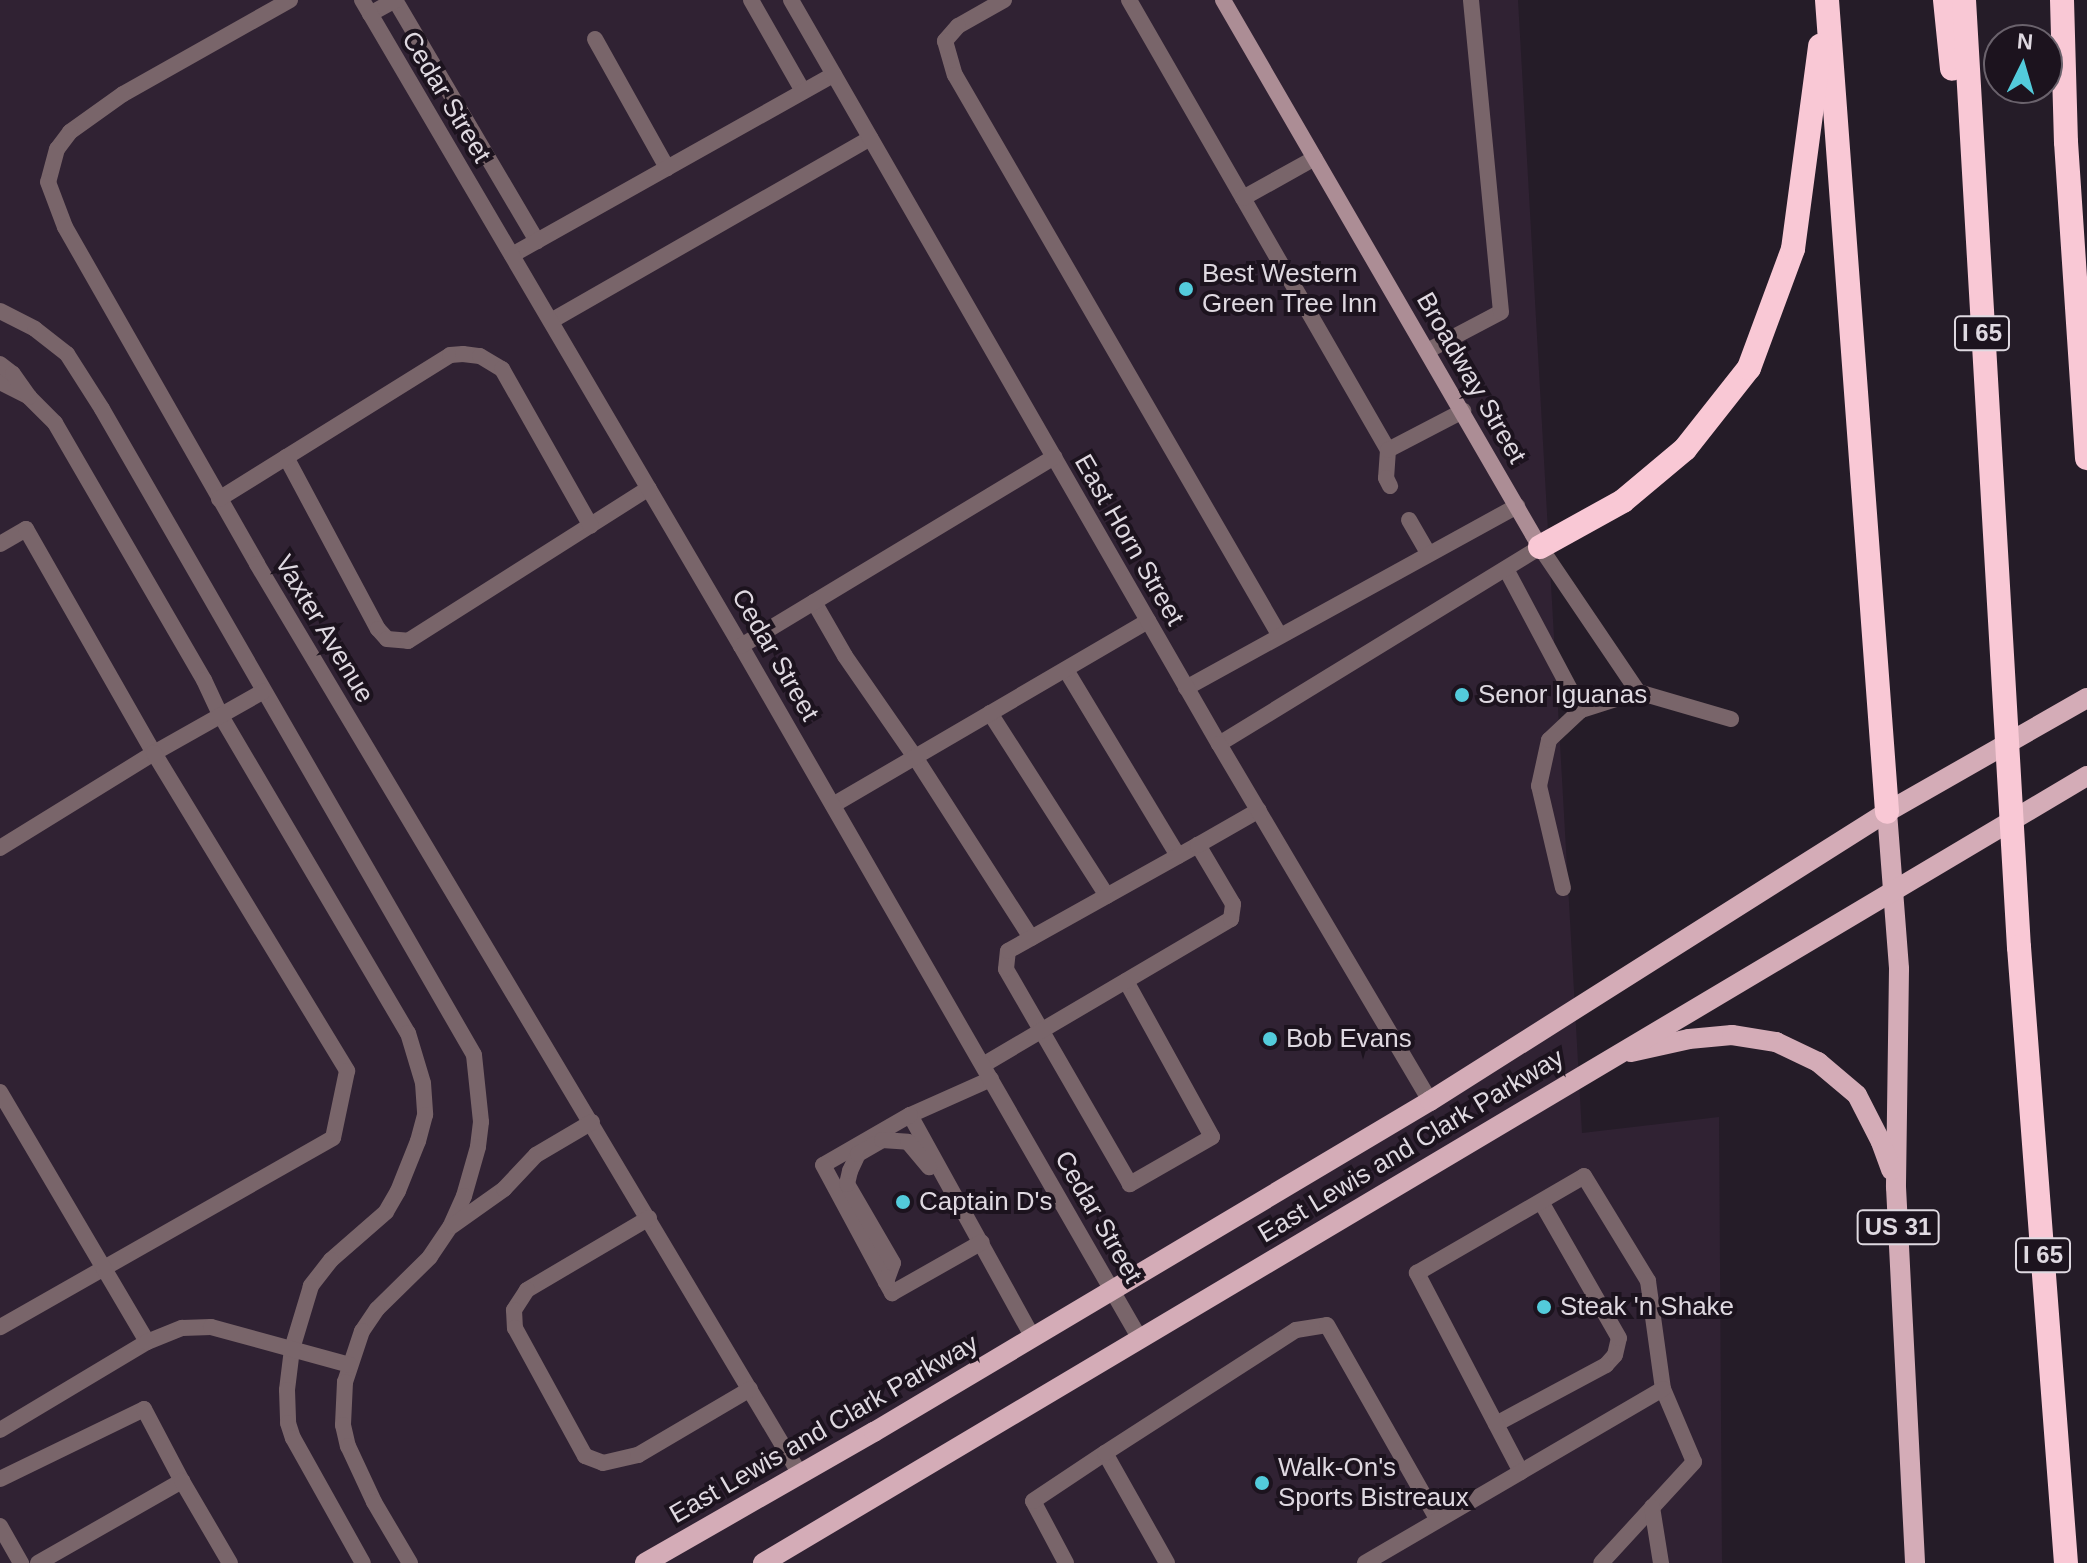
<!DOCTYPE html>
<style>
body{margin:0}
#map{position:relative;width:2087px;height:1563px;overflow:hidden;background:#251c28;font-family:Helvetica,sans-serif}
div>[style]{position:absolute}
.built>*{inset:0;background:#302233}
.lane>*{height:16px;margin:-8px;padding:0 8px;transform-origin:8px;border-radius:8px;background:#79656a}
.street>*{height:16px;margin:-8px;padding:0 8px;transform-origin:8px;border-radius:8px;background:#79656a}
.secondary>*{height:16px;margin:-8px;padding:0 8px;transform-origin:8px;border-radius:8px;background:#ac8d95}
.primary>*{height:20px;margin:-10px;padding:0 10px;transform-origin:10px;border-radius:10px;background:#d4acb7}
.highway>*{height:24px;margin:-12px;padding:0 12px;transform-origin:12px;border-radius:12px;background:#f9c8d5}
.dots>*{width:22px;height:22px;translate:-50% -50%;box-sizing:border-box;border:4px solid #1c131e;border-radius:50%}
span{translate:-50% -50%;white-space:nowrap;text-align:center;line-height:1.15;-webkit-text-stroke:8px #1c131e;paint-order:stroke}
.shield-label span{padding:2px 6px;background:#1c131e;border:2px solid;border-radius:6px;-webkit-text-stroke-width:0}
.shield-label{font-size:24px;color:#dfd9e1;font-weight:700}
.street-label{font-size:26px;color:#dfd9e1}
.poi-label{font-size:26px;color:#dfd9e1}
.left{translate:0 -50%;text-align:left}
.north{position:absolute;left:1983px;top:24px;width:80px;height:80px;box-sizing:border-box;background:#1c131e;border:2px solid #6a626c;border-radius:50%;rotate:5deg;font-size:22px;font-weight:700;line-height:32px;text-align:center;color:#dfd9e1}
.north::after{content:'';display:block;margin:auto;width:28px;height:36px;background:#53cbdb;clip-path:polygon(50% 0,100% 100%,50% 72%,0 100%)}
</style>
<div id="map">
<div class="built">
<i style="clip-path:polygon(0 0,1518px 0,1582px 1133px,1719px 1117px,1722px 1563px,0 1563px)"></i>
</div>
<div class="lane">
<i style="left:290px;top:0;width:192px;rotate:150.6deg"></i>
<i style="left:123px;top:94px;width:65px;rotate:144.4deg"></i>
<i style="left:70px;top:132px;width:21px;rotate:127deg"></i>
<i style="left:57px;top:149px;width:34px;rotate:105deg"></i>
<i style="left:48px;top:182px;width:48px;rotate:69.3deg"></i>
<i style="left:65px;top:227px;width:388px;rotate:60.3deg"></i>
<i style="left:257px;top:564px;width:1060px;rotate:59.18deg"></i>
<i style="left:395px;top:0;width:280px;rotate:59.5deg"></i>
<i style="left:751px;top:0;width:105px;rotate:60.3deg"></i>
<i style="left:1004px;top:0;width:53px;rotate:150.5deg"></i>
<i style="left:958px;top:26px;width:20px;rotate:131deg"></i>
<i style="left:945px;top:41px;width:35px;rotate:74deg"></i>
<i style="left:955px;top:75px;width:648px;rotate:59.92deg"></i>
<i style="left:1129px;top:0;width:519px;rotate:60.08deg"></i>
<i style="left:1388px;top:450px;width:28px;rotate:94deg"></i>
<i style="left:1386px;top:478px;width:9px;rotate:63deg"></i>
<i style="left:370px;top:14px;width:29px;rotate:-29deg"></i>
<i style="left:595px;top:39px;width:148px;rotate:60.8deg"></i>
<i style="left:1243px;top:198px;width:82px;rotate:-29.1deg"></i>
<i style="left:512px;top:255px;width:369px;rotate:-29.3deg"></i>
<i style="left:0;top:311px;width:39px;rotate:27deg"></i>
<i style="left:35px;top:329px;width:41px;rotate:38deg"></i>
<i style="left:67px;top:354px;width:65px;rotate:57.5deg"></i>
<i style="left:102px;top:409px;width:745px;rotate:60.06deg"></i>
<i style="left:474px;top:1055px;width:67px;rotate:84deg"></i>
<i style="left:481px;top:1122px;width:25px;rotate:97deg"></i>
<i style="left:478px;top:1147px;width:51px;rotate:105.9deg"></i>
<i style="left:464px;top:1196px;width:34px;rotate:114deg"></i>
<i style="left:450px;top:1227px;width:36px;rotate:124deg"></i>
<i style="left:430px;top:1257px;width:74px;rotate:135.5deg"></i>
<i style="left:377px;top:1309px;width:27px;rotate:124deg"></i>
<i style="left:362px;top:1331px;width:54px;rotate:108.4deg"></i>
<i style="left:345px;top:1382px;width:43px;rotate:92.7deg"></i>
<i style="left:343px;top:1425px;width:22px;rotate:77deg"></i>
<i style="left:348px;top:1446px;width:62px;rotate:65.1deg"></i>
<i style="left:374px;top:1502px;width:71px;rotate:59.5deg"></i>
<i style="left:551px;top:321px;width:368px;rotate:-29.8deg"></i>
<i style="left:0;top:382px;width:33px;rotate:27deg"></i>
<i style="left:29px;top:397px;width:37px;rotate:45deg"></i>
<i style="left:55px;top:423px;width:297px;rotate:59.9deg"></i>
<i style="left:204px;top:680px;width:40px;rotate:65deg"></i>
<i style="left:221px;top:716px;width:368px;rotate:59.5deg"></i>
<i style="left:408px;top:1033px;width:52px;rotate:73.3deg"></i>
<i style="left:423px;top:1083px;width:32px;rotate:86deg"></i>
<i style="left:425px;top:1115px;width:27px;rotate:105deg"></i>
<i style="left:418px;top:1141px;width:54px;rotate:111.8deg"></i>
<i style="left:398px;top:1191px;width:24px;rotate:120deg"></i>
<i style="left:386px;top:1212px;width:73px;rotate:138.9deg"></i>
<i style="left:331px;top:1260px;width:33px;rotate:128deg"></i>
<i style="left:311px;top:1286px;width:66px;rotate:106.8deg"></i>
<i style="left:292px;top:1349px;width:41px;rotate:97deg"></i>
<i style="left:287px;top:1390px;width:33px;rotate:88deg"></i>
<i style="left:288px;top:1423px;width:16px;rotate:72deg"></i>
<i style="left:293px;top:1438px;width:143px;rotate:60.8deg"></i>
<i style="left:1388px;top:450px;width:85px;rotate:-27.5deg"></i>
<i style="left:286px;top:457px;width:195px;rotate:61.9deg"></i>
<i style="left:378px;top:629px;width:13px;rotate:48deg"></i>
<i style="left:387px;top:639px;width:21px;rotate:5deg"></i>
<i style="left:408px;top:641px;width:285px;rotate:-32.4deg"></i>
<i style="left:219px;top:499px;width:272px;rotate:-31.9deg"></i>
<i style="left:450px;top:355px;width:13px;rotate:-4deg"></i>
<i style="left:463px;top:354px;width:17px;rotate:7deg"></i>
<i style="left:480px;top:356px;width:26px;rotate:31deg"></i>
<i style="left:502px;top:369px;width:180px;rotate:60.5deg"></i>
<i style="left:1409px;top:520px;width:39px;rotate:60deg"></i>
<i style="left:0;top:544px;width:30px;rotate:-30deg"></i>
<i style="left:26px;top:529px;width:258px;rotate:60.3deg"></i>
<i style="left:154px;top:753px;width:126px;rotate:-29.4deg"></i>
<i style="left:1506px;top:569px;width:160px;rotate:62deg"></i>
<i style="left:1581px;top:710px;width:60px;rotate:-17.5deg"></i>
<i style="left:814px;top:602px;width:62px;rotate:60.1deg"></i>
<i style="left:845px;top:656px;width:123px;rotate:55.3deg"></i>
<i style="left:915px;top:757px;width:215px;rotate:57.3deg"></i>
<i style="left:1066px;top:670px;width:217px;rotate:58.9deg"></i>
<i style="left:1186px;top:688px;width:378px;rotate:-28.8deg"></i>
<i style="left:990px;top:713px;width:217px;rotate:57.4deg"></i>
<i style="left:1219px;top:744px;width:377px;rotate:-31.5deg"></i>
<i style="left:833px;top:805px;width:365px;rotate:-30.3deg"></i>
<i style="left:0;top:848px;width:181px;rotate:-31.7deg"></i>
<i style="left:154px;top:753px;width:372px;rotate:58.7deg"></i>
<i style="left:347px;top:1071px;width:68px;rotate:101.8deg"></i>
<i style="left:333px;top:1138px;width:383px;rotate:150.4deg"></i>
<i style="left:1563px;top:888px;width:105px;rotate:-103.2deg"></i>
<i style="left:1539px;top:786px;width:47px;rotate:-77.7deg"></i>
<i style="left:1549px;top:740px;width:44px;rotate:-43.2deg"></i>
<i style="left:1126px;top:981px;width:178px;rotate:61.1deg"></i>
<i style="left:1212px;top:1137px;width:95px;rotate:150.2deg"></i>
<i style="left:1130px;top:1184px;width:248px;rotate:-120deg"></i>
<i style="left:1006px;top:969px;width:18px;rotate:-84deg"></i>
<i style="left:1008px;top:951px;width:218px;rotate:-29.2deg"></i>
<i style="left:983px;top:1065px;width:288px;rotate:-30.5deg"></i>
<i style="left:1231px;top:919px;width:15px;rotate:-82deg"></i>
<i style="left:1233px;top:904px;width:69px;rotate:-120.7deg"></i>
<i style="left:1198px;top:845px;width:70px;rotate:-29.8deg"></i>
<i style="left:991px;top:1079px;width:89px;rotate:156deg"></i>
<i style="left:910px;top:1115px;width:255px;rotate:61.1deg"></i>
<i style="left:0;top:1092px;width:290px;rotate:59.5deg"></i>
<i style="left:910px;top:1115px;width:100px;rotate:150.1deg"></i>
<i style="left:823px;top:1165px;width:133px;rotate:61.7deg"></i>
<i style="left:886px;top:1282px;width:13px;rotate:61deg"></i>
<i style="left:892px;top:1293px;width:103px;rotate:-29.5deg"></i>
<i style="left:649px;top:1218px;width:142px;rotate:149.5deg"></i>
<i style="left:527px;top:1290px;width:24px;rotate:123deg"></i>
<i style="left:514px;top:1310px;width:18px;rotate:87deg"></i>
<i style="left:515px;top:1328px;width:146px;rotate:61.3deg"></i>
<i style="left:585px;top:1456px;width:19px;rotate:21deg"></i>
<i style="left:603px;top:1463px;width:36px;rotate:-13deg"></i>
<i style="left:638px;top:1455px;width:130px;rotate:-30.5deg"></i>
<i style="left:452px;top:1226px;width:64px;rotate:-35.4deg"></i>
<i style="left:504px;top:1189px;width:47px;rotate:-46.7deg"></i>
<i style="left:536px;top:1155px;width:65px;rotate:-30.5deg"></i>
<i style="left:886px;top:1282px;width:20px;rotate:-70deg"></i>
<i style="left:893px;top:1263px;width:91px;rotate:-120.2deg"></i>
<i style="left:847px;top:1184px;width:13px;rotate:-77deg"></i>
<i style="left:850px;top:1171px;width:19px;rotate:-65deg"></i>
<i style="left:858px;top:1154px;width:28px;rotate:-30deg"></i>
<i style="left:882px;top:1140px;width:26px;rotate:4deg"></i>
<i style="left:908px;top:1142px;width:33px;rotate:50deg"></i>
<i style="left:1496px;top:1424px;width:125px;rotate:-28.2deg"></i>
<i style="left:1606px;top:1365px;width:13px;rotate:-48deg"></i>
<i style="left:1615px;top:1355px;width:17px;rotate:-77deg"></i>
<i style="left:1619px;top:1338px;width:157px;rotate:-119.8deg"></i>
<i style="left:0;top:1430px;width:171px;rotate:-30.9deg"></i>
<i style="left:147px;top:1342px;width:38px;rotate:-22deg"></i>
<i style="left:182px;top:1328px;width:29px;rotate:-2deg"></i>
<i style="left:211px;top:1327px;width:144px;rotate:15.3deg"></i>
<i style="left:1521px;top:1472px;width:225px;rotate:-117.6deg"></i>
<i style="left:1417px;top:1273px;width:193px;rotate:-30.1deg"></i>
<i style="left:1584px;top:1176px;width:123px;rotate:58.6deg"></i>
<i style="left:1648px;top:1281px;width:109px;rotate:82.1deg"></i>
<i style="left:1663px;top:1389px;width:79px;rotate:67deg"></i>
<i style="left:1694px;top:1462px;width:137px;rotate:132.6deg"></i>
<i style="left:0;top:1479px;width:160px;rotate:-25.9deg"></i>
<i style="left:144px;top:1409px;width:81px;rotate:62.2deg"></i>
<i style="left:1652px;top:1507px;width:57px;rotate:80.9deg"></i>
<i style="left:0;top:1526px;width:43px;rotate:60.4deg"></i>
<i style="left:38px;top:1563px;width:166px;rotate:-29.7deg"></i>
<i style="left:182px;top:1481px;width:95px;rotate:59.7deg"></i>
<i style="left:1066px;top:1563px;width:70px;rotate:-118deg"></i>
<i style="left:1033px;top:1501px;width:87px;rotate:-33.7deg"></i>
<i style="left:1167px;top:1563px;width:126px;rotate:-119.4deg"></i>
<i style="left:1105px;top:1453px;width:227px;rotate:-32.8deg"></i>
<i style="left:1296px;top:1330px;width:31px;rotate:-9deg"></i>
<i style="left:1327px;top:1325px;width:224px;rotate:60.4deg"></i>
<i style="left:1365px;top:1563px;width:345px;rotate:-30.3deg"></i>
</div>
<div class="street">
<i style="left:362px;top:0;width:749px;rotate:59.6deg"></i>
<i style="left:741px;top:646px;width:800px;rotate:60.07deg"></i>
<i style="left:791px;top:0;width:858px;rotate:60.09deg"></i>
<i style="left:1219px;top:744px;width:415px;rotate:59.4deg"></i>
<i style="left:1429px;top:350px;width:81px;rotate:-27.8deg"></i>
<i style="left:1501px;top:312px;width:313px;rotate:-95.5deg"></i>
<i style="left:0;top:364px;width:16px;rotate:38deg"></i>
<i style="left:13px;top:374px;width:28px;rotate:55deg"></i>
<i style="left:1540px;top:547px;width:175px;rotate:55.9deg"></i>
<i style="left:1638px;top:692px;width:97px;rotate:16.2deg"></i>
<i style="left:741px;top:646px;width:366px;rotate:-31.1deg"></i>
</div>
<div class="secondary">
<i style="left:1223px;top:0;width:632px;rotate:59.91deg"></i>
</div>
<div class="primary">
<i style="left:1887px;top:812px;width:157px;rotate:85.6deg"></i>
<i style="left:1899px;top:969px;width:218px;rotate:90.8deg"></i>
<i style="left:1896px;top:1187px;width:376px;rotate:87.1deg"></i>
<i style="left:1631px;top:1052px;width:59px;rotate:-12.6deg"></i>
<i style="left:1689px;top:1039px;width:43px;rotate:-5.3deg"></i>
<i style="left:1732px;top:1035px;width:45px;rotate:9deg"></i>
<i style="left:1776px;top:1042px;width:47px;rotate:25.5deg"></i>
<i style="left:1818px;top:1062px;width:51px;rotate:40.2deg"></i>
<i style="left:1857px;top:1095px;width:53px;rotate:62.9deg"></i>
<i style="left:1881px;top:1142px;width:30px;rotate:70deg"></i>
<i style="left:645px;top:1563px;width:264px;rotate:-29.8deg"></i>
<i style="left:874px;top:1432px;width:647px;rotate:-30.77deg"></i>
<i style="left:1430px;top:1101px;width:541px;rotate:-32.31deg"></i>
<i style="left:1887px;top:812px;width:230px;rotate:-29.7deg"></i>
<i style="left:763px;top:1563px;width:1540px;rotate:-30.73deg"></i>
</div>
<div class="highway">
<i style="left:1827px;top:0;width:814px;rotate:85.77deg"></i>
<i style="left:1945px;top:0;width:69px;rotate:84.2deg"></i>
<i style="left:1964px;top:0;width:949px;rotate:86.68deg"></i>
<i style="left:2019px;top:947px;width:618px;rotate:85.64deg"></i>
<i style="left:2062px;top:0;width:142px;rotate:88.4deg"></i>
<i style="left:2066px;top:142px;width:317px;rotate:86.2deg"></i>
<i style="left:1540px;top:547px;width:95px;rotate:-29deg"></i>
<i style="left:1623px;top:501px;width:81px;rotate:-40deg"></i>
<i style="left:1685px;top:449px;width:103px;rotate:-51.7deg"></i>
<i style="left:1749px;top:368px;width:127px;rotate:-69.7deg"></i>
<i style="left:1793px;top:249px;width:205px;rotate:-82.4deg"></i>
</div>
<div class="dots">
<i style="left:1186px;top:289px;background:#53cbdb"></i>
<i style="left:1462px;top:695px;background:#53cbdb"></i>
<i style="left:1270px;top:1039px;background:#53cbdb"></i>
<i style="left:903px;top:1202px;background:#53cbdb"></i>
<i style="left:1544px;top:1307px;background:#53cbdb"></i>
<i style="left:1262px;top:1483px;background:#53cbdb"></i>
</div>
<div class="shield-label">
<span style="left:1982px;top:333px">I 65</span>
<span style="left:1898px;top:1227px">US 31</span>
<span style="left:2043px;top:1255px">I 65</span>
</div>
<div class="street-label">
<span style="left:446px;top:97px;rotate:59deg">Cedar Street</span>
<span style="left:1471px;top:378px;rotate:60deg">Broadway Street</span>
<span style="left:1129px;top:540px;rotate:60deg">East Horn Street</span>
<span style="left:324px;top:629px;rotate:59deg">Vaxter Avenue</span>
<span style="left:775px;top:655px;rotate:60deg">Cedar Street</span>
<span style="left:1411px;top:1146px;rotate:-31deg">East Lewis and Clark Parkway</span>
<span style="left:1098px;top:1217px;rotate:60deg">Cedar Street</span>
<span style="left:824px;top:1429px;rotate:-30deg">East Lewis and Clark Parkway</span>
</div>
<div class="poi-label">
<span class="left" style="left:1202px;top:289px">Best Western<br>Green Tree Inn</span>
<span class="left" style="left:1478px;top:695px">Senor Iguanas</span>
<span class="left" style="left:1286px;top:1039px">Bob Evans</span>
<span class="left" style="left:919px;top:1202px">Captain D's</span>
<span class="left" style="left:1560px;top:1307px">Steak 'n Shake</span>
<span class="left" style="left:1278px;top:1483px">Walk-On's<br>Sports Bistreaux</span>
</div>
<div class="north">N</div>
</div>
